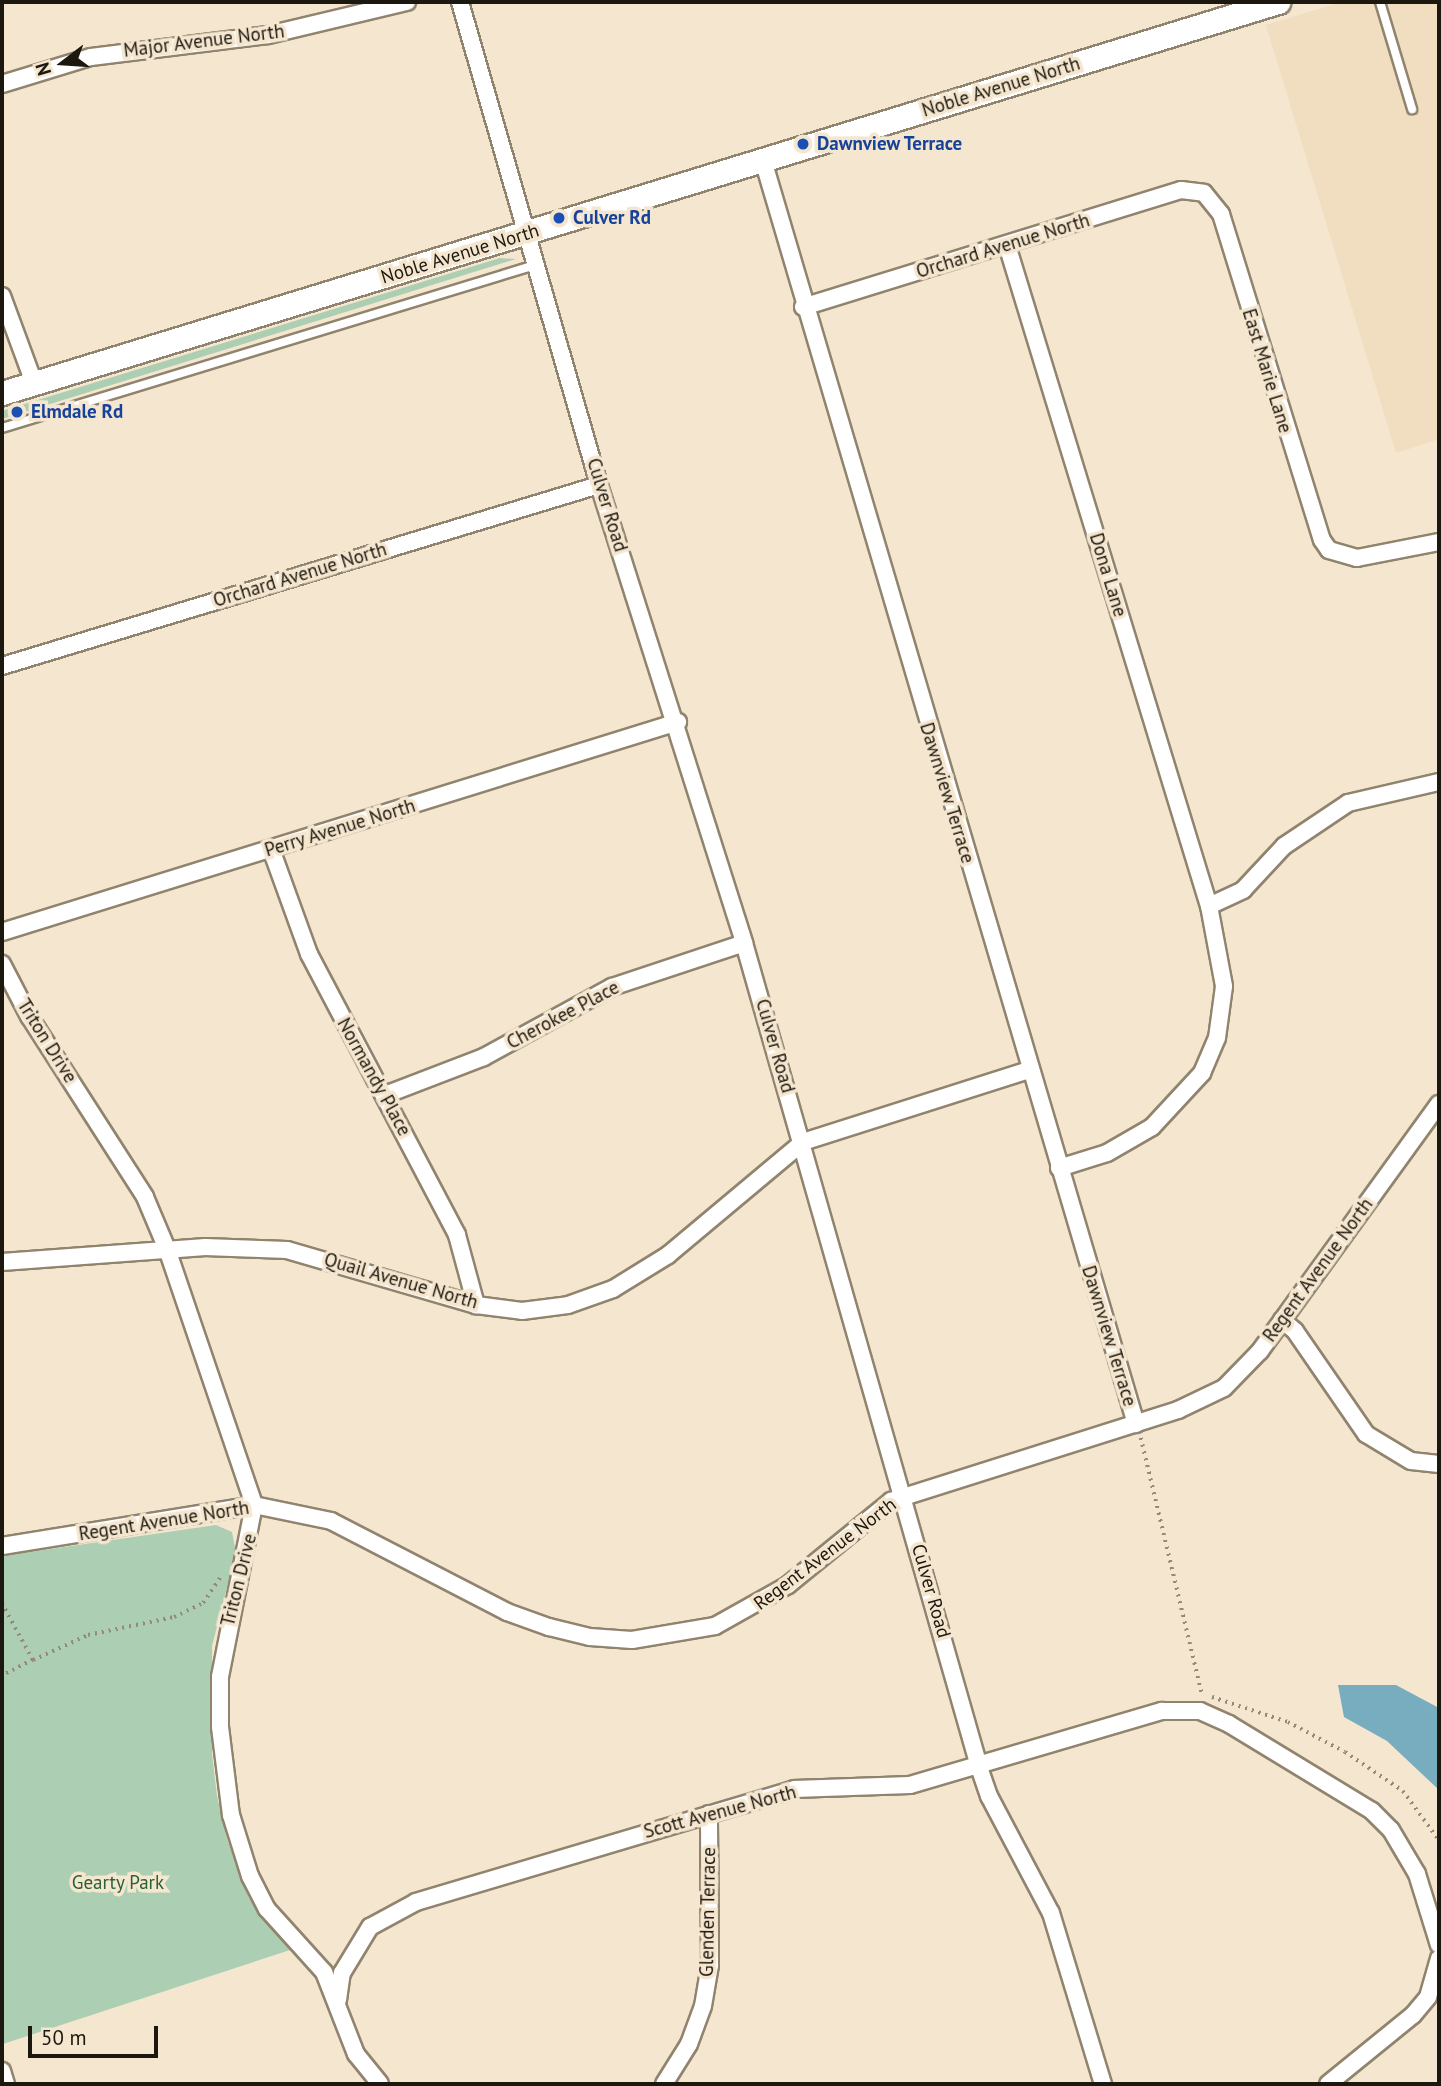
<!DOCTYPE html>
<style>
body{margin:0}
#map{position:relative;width:1441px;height:2086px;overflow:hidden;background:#f5e6cf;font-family:"PT Sans",sans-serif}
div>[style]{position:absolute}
.built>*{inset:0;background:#f1ddbf}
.green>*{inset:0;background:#acceb2}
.water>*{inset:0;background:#77adbf}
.path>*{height:3.5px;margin-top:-1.75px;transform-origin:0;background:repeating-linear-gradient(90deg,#958a79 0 2px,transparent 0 7px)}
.roads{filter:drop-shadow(2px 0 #91846e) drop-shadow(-2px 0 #91846e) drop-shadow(0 2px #91846e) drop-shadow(0 -2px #91846e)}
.lane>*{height:8px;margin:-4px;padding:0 4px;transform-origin:4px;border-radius:4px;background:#fff}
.street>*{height:16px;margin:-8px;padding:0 8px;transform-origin:8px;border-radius:8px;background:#fff}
.secondary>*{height:23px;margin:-11.5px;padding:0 11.5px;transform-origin:11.5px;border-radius:11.5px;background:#fff}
.dots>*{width:19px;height:19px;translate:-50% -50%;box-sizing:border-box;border:4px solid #f5e6cf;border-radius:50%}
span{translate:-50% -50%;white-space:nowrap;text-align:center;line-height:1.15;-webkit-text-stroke:7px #f5e6cf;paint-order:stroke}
.street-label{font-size:19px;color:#1d180f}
.transit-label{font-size:19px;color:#164399;font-weight:700}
.left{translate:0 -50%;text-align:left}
.park-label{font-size:19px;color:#276237}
.frame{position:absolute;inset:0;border:4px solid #1d180f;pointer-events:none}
.north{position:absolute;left:28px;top:28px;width:70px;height:70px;-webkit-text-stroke:5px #f5e6cf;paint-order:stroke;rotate:253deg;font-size:19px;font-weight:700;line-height:28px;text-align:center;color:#1d180f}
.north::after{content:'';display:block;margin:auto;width:24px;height:32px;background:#1d180f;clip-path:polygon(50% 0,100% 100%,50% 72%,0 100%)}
.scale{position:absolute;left:28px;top:2026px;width:130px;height:32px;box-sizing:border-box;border:4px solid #1d180f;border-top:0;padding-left:9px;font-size:21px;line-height:24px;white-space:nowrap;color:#1d180f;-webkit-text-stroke:5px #f5e6cf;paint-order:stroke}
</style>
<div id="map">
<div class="built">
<i style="clip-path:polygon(1342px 2px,1439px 2px,1439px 439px,1396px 453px,1266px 25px)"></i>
</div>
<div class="green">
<i style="clip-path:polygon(500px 258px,516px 259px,2px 419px,2px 411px)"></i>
<i style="clip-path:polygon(216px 1525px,232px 1532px,236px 1553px,212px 1646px,212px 1754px,217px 1796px,227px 1839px,249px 1898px,290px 1950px,3px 2044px,2px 1556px)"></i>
</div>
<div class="water">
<i style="clip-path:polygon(1338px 1685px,1396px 1685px,1439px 1708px,1439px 1790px,1387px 1741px,1344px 1717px)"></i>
</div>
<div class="path">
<i style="left:1141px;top:1438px;width:263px;rotate:76.6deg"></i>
<i style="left:2px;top:1603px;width:65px;rotate:61.5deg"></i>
<i style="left:33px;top:1660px;width:35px;rotate:153deg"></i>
<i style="left:33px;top:1660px;width:60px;rotate:-24.4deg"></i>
<i style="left:88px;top:1635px;width:88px;rotate:-11.8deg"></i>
<i style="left:174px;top:1617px;width:32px;rotate:-26deg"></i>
<i style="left:203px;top:1603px;width:34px;rotate:-56deg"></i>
<i style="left:1212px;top:1697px;width:80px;rotate:18.2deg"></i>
<i style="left:1288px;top:1722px;width:64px;rotate:27.8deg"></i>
<i style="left:1345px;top:1752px;width:70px;rotate:33.9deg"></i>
<i style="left:1403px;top:1791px;width:61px;rotate:53.7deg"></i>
</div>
<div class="roads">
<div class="lane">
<i style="left:1380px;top:2px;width:112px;rotate:73.3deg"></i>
<i style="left:2px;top:428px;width:557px;rotate:-17deg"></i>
</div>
<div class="street">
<i style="left:460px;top:2px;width:503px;rotate:73.94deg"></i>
<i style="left:599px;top:485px;width:480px;rotate:72.4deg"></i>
<i style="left:744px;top:943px;width:860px;rotate:74.07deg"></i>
<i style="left:980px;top:1770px;width:28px;rotate:71deg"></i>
<i style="left:989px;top:1796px;width:132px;rotate:62.1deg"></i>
<i style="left:1051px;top:1913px;width:179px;rotate:73.1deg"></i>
<i style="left:2px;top:84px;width:93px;rotate:-16.9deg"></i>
<i style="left:91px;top:57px;width:178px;rotate:-7.1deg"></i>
<i style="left:268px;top:35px;width:143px;rotate:-13.4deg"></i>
<i style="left:763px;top:160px;width:1318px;rotate:73.56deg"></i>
<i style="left:1007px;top:245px;width:691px;rotate:73.01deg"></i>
<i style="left:2px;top:296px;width:93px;rotate:69.8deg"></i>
<i style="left:803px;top:307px;width:396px;rotate:-17.2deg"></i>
<i style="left:1181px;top:190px;width:23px;rotate:7deg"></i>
<i style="left:1204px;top:193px;width:27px;rotate:51deg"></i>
<i style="left:1221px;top:214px;width:341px;rotate:72.8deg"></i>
<i style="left:1322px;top:540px;width:12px;rotate:55deg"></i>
<i style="left:1329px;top:550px;width:29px;rotate:16deg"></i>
<i style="left:1357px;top:558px;width:84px;rotate:-11deg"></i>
<i style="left:2px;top:666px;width:624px;rotate:-16.87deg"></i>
<i style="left:271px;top:849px;width:112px;rotate:70.1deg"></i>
<i style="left:309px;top:954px;width:318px;rotate:62.2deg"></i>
<i style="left:457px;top:1235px;width:73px;rotate:74.8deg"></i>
<i style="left:2px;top:932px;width:708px;rotate:-17.26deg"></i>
<i style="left:2px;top:964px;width:59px;rotate:62.6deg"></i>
<i style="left:29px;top:1016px;width:215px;rotate:57.3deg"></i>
<i style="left:145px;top:1197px;width:56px;rotate:67.1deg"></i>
<i style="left:167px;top:1249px;width:270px;rotate:71.2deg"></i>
<i style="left:254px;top:1505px;width:175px;rotate:101.2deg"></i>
<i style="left:220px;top:1677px;width:50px;rotate:90deg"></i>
<i style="left:220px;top:1727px;width:89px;rotate:82.9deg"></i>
<i style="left:231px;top:1815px;width:64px;rotate:72.7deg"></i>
<i style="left:250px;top:1876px;width:37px;rotate:63deg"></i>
<i style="left:267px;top:1909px;width:85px;rotate:47.9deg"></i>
<i style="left:324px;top:1972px;width:88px;rotate:68.7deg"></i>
<i style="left:356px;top:2054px;width:38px;rotate:51deg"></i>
<i style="left:385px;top:1095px;width:106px;rotate:-21deg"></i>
<i style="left:484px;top:1057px;width:146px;rotate:-28.7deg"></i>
<i style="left:612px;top:987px;width:139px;rotate:-18.4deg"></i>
<i style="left:1059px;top:1168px;width:50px;rotate:-17.4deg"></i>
<i style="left:1107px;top:1153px;width:52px;rotate:-30deg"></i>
<i style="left:1152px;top:1127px;width:74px;rotate:-47.2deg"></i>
<i style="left:1202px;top:1073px;width:38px;rotate:-67deg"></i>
<i style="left:1217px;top:1038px;width:52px;rotate:-82.3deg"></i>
<i style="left:1224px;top:986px;width:81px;rotate:-100.6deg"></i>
<i style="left:1209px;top:906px;width:38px;rotate:-25deg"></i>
<i style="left:1243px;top:890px;width:60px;rotate:-47deg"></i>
<i style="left:1284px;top:846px;width:77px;rotate:-33.9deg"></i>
<i style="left:1348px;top:803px;width:93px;rotate:-13deg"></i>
<i style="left:2px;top:1262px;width:204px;rotate:-4.2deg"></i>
<i style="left:205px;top:1247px;width:82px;rotate:2.1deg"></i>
<i style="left:287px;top:1250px;width:197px;rotate:16.2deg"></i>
<i style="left:476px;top:1305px;width:46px;rotate:7.4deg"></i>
<i style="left:522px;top:1311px;width:46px;rotate:-7.4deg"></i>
<i style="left:568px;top:1305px;width:48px;rotate:-19.6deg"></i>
<i style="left:613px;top:1289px;width:65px;rotate:-31.7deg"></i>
<i style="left:668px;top:1255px;width:176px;rotate:-39.9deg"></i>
<i style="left:803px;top:1142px;width:237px;rotate:-17.7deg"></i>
<i style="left:1282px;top:1320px;width:17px;rotate:40deg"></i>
<i style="left:1295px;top:1331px;width:125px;rotate:55.4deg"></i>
<i style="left:1366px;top:1434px;width:52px;rotate:31deg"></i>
<i style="left:1411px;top:1461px;width:28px;rotate:6deg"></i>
<i style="left:2px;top:1546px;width:255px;rotate:-9.2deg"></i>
<i style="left:254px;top:1505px;width:79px;rotate:11.7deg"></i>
<i style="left:331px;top:1521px;width:198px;rotate:27.3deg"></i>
<i style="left:507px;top:1612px;width:45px;rotate:19.7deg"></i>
<i style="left:549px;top:1627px;width:42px;rotate:13.7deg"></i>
<i style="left:590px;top:1637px;width:42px;rotate:4.1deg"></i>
<i style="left:632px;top:1640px;width:84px;rotate:-9.6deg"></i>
<i style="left:715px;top:1626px;width:84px;rotate:-29.3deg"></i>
<i style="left:788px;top:1585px;width:133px;rotate:-39.2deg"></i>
<i style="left:891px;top:1501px;width:301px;rotate:-17.6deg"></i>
<i style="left:1178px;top:1410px;width:51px;rotate:-25.6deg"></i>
<i style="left:1224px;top:1388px;width:52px;rotate:-45.8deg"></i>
<i style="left:1260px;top:1351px;width:305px;rotate:-54.1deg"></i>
<i style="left:338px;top:2000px;width:27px;rotate:-82deg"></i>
<i style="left:342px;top:1973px;width:54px;rotate:-58.7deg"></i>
<i style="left:370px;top:1927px;width:52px;rotate:-28.5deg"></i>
<i style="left:416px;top:1902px;width:395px;rotate:-16.6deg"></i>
<i style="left:794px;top:1789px;width:116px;rotate:-2deg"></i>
<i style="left:910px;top:1785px;width:263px;rotate:-16.4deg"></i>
<i style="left:1162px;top:1711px;width:38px"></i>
<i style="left:1200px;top:1711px;width:32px;rotate:24deg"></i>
<i style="left:1229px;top:1724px;width:167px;rotate:31.3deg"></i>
<i style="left:1372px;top:1811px;width:27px;rotate:45deg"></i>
<i style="left:1391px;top:1830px;width:51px;rotate:59.4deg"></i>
<i style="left:1417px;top:1874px;width:74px;rotate:72.8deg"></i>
<i style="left:2px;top:2071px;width:14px;rotate:73deg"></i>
<i style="left:664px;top:2084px;width:47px;rotate:-58deg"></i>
<i style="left:689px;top:2044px;width:40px;rotate:-69.8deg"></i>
<i style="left:703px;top:2006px;width:42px;rotate:-80.3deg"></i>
<i style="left:710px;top:1965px;width:151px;rotate:-90.4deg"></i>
<i style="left:1328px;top:2084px;width:109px;rotate:-39.1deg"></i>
<i style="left:1413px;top:2015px;width:23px;rotate:-50deg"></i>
<i style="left:1428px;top:1997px;width:40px;rotate:-74deg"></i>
</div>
<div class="secondary">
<i style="left:2px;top:393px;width:1335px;rotate:-17.04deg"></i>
</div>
</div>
<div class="dots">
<i style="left:803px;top:144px;background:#1a4fb4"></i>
<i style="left:559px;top:218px;background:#1a4fb4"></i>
<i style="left:17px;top:412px;background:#1a4fb4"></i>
</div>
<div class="street-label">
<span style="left:204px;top:41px;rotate:-7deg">Major Avenue North</span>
<span style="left:1001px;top:87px;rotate:-17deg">Noble Avenue North</span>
<span style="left:1003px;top:246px;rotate:-17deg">Orchard Avenue North</span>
<span style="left:460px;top:254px;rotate:-17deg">Noble Avenue North</span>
<span style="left:1267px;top:371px;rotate:73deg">East Marie Lane</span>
<span style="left:607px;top:505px;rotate:73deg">Culver Road</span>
<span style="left:300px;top:575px;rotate:-17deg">Orchard Avenue North</span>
<span style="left:1108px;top:575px;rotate:73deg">Dona Lane</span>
<span style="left:947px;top:793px;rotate:73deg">Dawnview Terrace</span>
<span style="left:340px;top:828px;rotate:-17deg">Perry Avenue North</span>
<span style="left:563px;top:1015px;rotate:-28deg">Cherokee Place</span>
<span style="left:47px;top:1041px;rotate:58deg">Triton Drive</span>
<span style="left:775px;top:1046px;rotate:74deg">Culver Road</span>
<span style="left:374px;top:1077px;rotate:61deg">Normandy Place</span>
<span style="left:1318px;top:1270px;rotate:-54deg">Regent Avenue North</span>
<span style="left:401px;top:1281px;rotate:16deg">Quail Avenue North</span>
<span style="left:1109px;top:1336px;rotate:73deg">Dawnview Terrace</span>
<span style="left:164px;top:1521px;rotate:-9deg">Regent Avenue North</span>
<span style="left:825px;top:1554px;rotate:-37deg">Regent Avenue North</span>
<span style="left:239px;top:1580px;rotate:-76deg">Triton Drive</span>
<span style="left:931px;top:1591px;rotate:74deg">Culver Road</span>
<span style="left:720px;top:1812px;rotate:-15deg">Scott Avenue North</span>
<span style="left:708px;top:1912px;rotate:-89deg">Glenden Terrace</span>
</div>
<div class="transit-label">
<span class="left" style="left:817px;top:144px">Dawnview Terrace</span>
<span class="left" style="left:573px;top:218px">Culver Rd</span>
<span class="left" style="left:31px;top:412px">Elmdale Rd</span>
</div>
<div class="park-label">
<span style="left:118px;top:1883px">Gearty Park</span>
</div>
<div class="frame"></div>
<div class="north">N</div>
<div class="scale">50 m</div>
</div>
